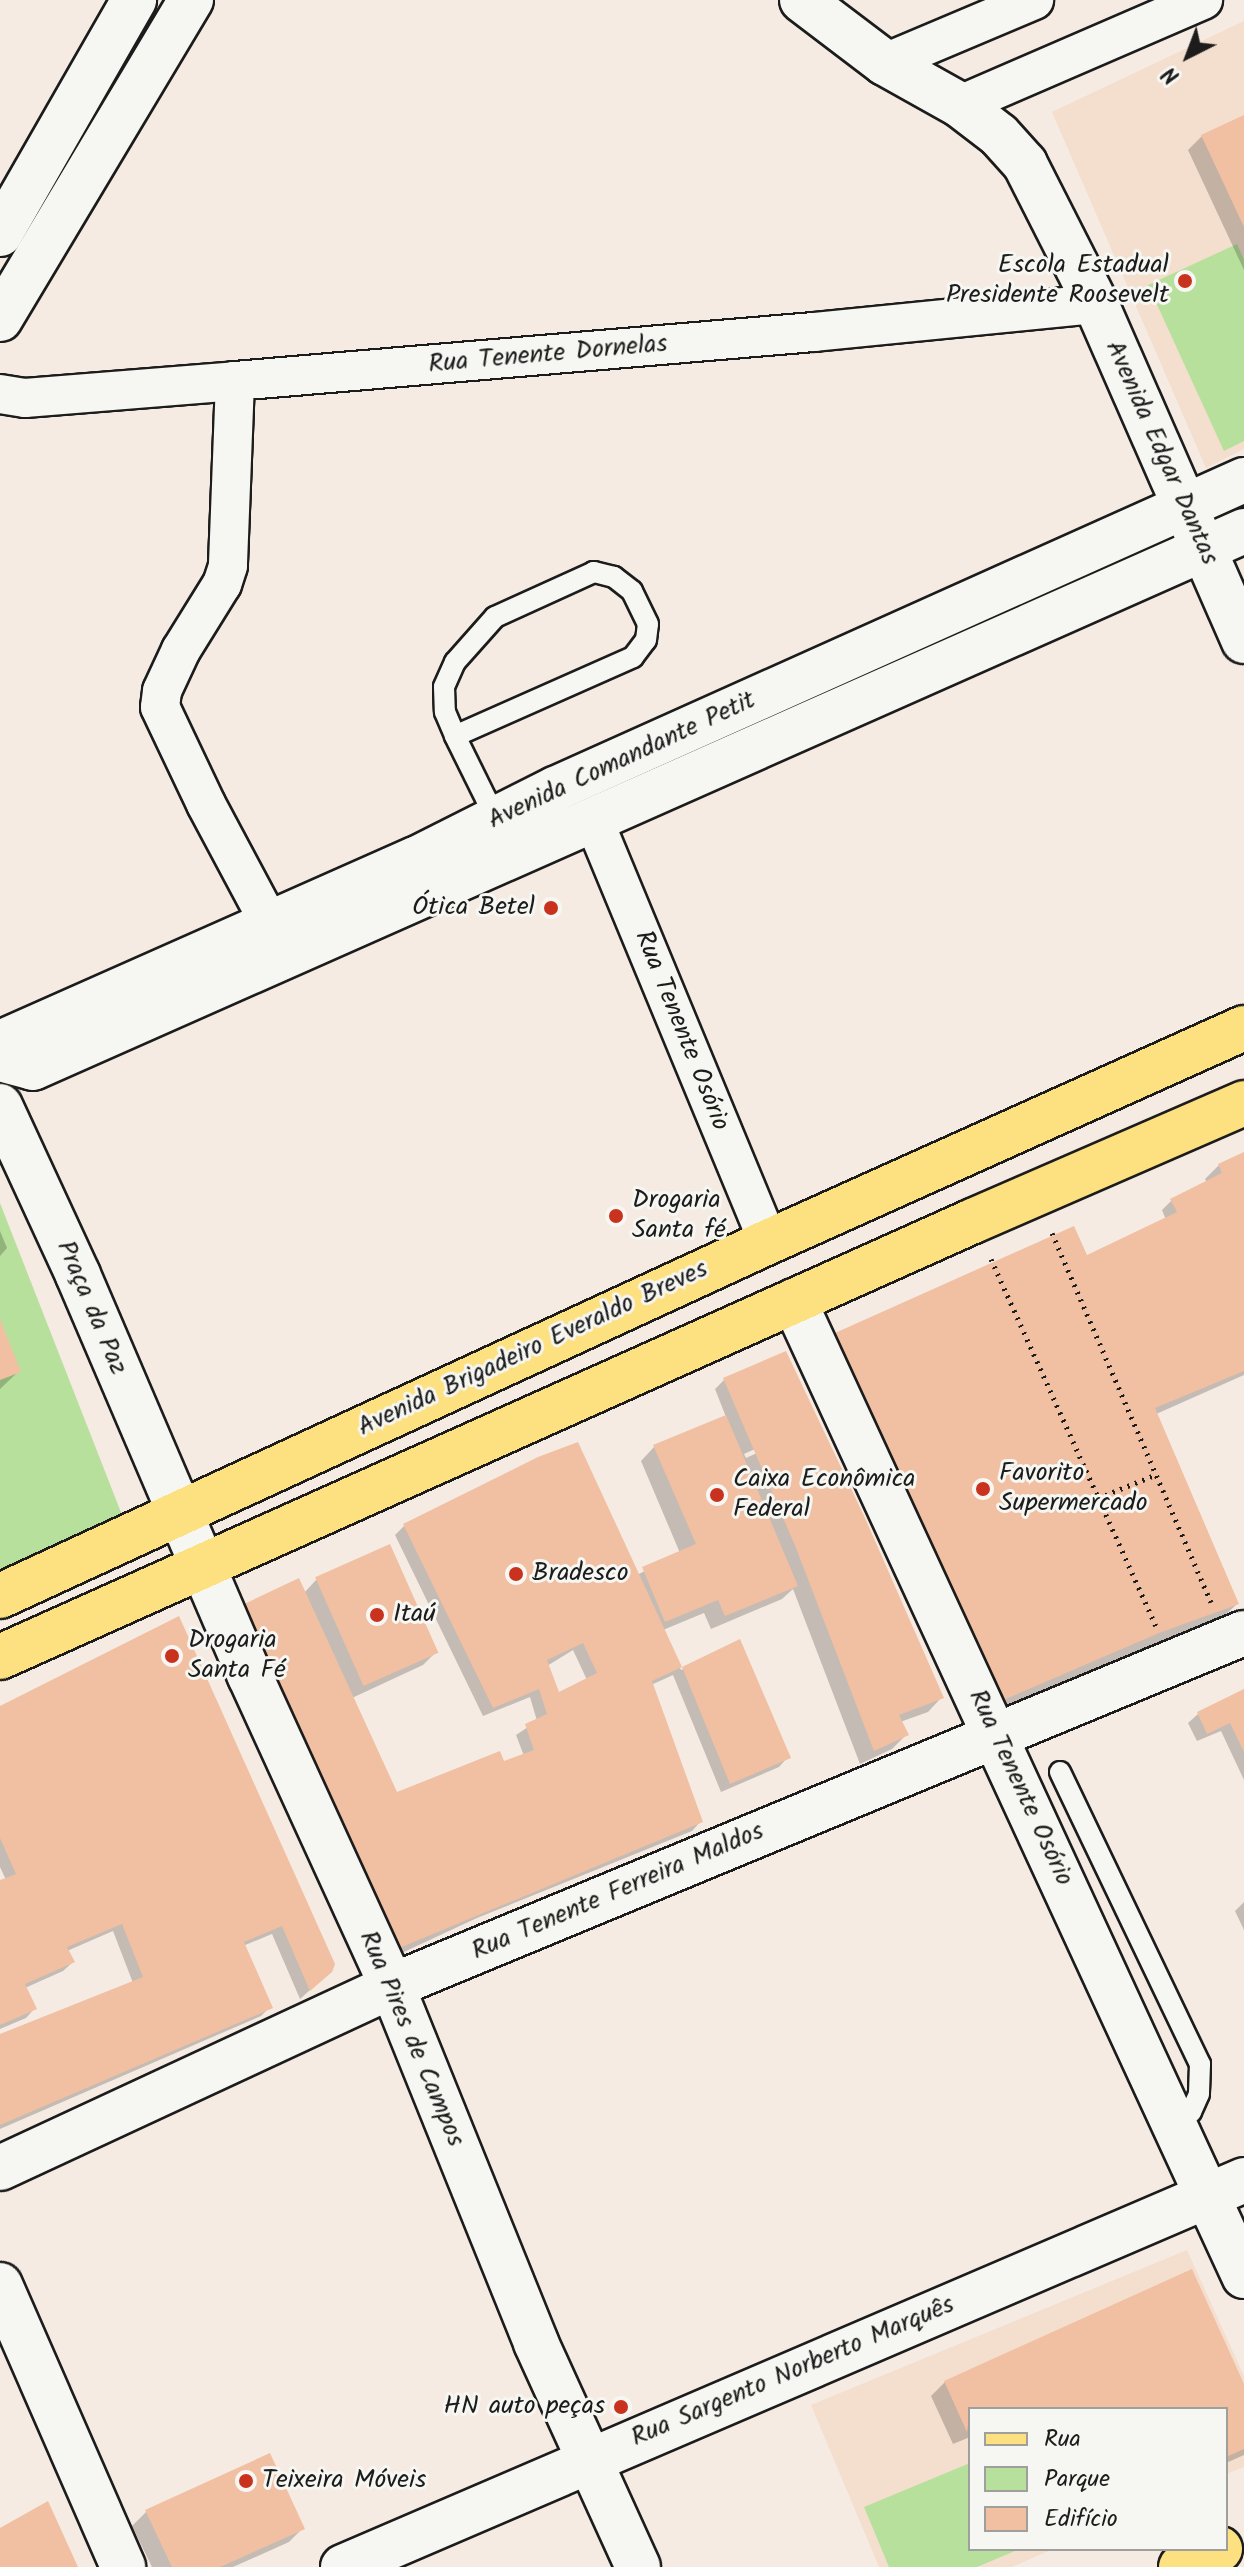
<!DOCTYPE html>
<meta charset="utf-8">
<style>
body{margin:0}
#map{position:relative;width:1244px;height:2567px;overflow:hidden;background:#f5ebe2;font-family:Kalam,sans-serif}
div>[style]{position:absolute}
.built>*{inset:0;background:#f4dece}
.green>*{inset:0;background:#b7e09c}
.shadow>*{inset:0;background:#0003}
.building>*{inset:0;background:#f1bfa1;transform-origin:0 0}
.path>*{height:5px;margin-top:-2.5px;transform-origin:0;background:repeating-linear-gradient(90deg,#1c1c1c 0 2px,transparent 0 8px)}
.roads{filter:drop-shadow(2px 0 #1c1c1c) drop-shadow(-2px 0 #1c1c1c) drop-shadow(0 2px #1c1c1c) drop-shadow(0 -2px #1c1c1c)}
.lane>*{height:20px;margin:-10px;padding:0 10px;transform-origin:10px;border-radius:10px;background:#f6f6f2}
.street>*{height:38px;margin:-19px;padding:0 19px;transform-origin:19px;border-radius:19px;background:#f6f6f2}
.secondary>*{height:44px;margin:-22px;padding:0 22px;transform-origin:22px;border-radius:22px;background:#f6f6f2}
.primary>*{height:44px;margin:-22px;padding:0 22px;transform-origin:22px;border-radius:22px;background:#fde080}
.dots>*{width:22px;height:22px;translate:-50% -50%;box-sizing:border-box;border:4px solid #f6f6f2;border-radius:50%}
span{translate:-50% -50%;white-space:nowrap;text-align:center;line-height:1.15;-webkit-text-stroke:6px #f6f6f2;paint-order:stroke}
.poi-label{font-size:26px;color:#1c1c1c}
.right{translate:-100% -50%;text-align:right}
.left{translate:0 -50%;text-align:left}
.street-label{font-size:26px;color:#1c1c1c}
.legend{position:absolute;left:968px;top:2407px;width:260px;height:144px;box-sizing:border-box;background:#f6f6f2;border:2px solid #9f9f9c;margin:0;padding:10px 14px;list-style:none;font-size:24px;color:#1c1c1c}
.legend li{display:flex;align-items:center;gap:16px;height:40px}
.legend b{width:40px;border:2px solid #9f9f9c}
.north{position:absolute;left:1148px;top:16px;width:80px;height:80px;-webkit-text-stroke:6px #f6f6f2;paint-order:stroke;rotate:222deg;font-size:22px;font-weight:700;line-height:32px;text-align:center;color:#1c1c1c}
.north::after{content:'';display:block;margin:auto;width:28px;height:36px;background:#1c1c1c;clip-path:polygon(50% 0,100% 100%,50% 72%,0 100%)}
</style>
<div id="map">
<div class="built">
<i style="clip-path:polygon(1244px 21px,1244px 449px,1206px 468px,1052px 112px)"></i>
<i style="clip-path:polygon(1187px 2250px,1244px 2376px,1244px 2467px,1226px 2474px,1226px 2409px,970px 2409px,970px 2549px,1053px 2549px,1012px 2567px,879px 2567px,811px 2405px)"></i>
</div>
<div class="green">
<i style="clip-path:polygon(1237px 244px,1244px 260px,1244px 441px,1224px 451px,1148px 285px)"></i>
<i style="clip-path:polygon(0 1203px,124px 1520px,0 1576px)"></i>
<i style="clip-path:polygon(970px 2463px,970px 2549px,1020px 2549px,977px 2567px,889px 2567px,864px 2507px)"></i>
</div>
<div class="shadow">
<i style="clip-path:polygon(1244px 117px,1244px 270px,1188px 150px,1202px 136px)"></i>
<i style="clip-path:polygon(1244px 1154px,1244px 1375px,1154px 1415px,1237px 1604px,1218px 1622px,1139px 1651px,983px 1717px,818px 1353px,836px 1335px,1086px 1258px,1166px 1220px,1162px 1210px,1171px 1201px,1207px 1183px,1205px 1179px,1219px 1165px)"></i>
<i style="clip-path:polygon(0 1231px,7px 1248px,0 1256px)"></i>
<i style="clip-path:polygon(0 1324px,19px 1371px,0 1389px)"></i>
<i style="clip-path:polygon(evenodd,785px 1354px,941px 1698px,928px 1712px,900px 1722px,906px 1735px,892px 1749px,860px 1764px,793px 1589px,782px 1599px,711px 1629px,704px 1613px,663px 1630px,681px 1670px,739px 1642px,788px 1757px,779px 1767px,721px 1792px,673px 1675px,651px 1685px,701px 1821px,692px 1831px,477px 1918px,378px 1964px,338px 1869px,342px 1864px,232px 1617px,241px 1607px,298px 1581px,304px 1593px,316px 1580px,389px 1547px,437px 1651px,423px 1665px,352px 1698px,396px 1794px,499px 1754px,503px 1764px,524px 1756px,516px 1735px,537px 1721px,530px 1697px,483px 1716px,395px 1535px,404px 1526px,539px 1458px,577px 1445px,637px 1575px,680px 1553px,641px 1461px,654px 1447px,726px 1417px,715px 1389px,724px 1380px,785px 1354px,809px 1425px,809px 1429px,746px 1458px,744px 1454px,809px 1425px,785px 1354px,573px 1650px,587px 1680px,558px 1695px,547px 1666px,573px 1650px)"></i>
<i style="clip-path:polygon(178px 1619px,320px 1981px,300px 1999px,272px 1934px,243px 1946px,270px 2007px,261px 2016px,0 2129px,0 2037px,133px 1983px,113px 1931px,67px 1951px,73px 1962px,63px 1971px,25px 1988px,35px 2008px,26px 2018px,0 2029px,0 1882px,6px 1880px,0 1867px,0 1709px)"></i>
<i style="clip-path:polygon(1244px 1691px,1244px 1780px,1221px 1731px,1197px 1741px,1188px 1723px,1198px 1714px)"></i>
<i style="clip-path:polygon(1244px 1902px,1244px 1930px,1235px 1911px)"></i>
<i style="clip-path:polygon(945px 2382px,1244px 2389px,1244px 2455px,1226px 2463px,1226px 2409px,970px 2409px,970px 2437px,953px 2444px,931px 2396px)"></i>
<i style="clip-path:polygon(146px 2512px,303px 2528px,289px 2542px,233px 2567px,152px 2567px,132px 2526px)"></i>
</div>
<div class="building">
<i style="clip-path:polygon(1244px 115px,1244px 227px,1201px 135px)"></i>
<i style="clip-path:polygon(1244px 1152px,1244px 1371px,1155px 1408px,1239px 1604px,1159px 1633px,1001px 1701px,835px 1333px,1074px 1226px,1087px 1255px,1177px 1212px,1170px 1199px,1222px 1173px,1218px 1164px)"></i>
<i style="clip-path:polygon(0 1319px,21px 1372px,0 1380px)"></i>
<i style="clip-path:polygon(786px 1351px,865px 1518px,944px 1698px,899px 1715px,909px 1735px,874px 1751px,796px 1548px,723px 1378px)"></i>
<i style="clip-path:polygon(726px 1415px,798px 1586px,725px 1616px,718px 1600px,665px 1622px,642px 1567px,696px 1544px,653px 1445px)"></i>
<i style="clip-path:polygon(evenodd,578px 1442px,682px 1667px,740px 1639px,791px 1758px,730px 1784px,682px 1667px,652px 1681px,703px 1822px,392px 1951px,240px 1606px,299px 1578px,397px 1792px,500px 1751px,504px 1761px,534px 1750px,525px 1724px,547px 1714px,539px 1689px,493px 1708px,403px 1524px,538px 1457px,578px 1442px,583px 1643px,597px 1673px,559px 1692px,547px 1660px,583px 1643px)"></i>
<i style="left:390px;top:1544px;width:119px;height:82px;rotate:66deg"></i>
<i style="clip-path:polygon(179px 1616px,335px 1964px,332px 1972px,310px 1991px,282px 1926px,244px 1942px,273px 2008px,0 2125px,0 2034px,143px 1977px,122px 1924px,67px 1947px,75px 1962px,25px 1984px,37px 2009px,0 2025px,0 1880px,16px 1874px,0 1838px,0 1706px)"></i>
<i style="clip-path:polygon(1244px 1689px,1244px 1752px,1230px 1723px,1207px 1734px,1197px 1712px)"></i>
<i style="clip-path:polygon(1192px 2269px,1244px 2384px,1244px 2449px,1226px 2457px,1226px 2409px,970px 2409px,967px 2432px,944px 2381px)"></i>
<i style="clip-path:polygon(270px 2453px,305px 2529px,220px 2567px,172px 2567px,145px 2510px)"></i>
<i style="clip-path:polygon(48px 2501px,78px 2567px,0 2567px,0 2528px)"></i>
</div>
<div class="path">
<i style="left:1052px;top:1233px;width:402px;rotate:66.7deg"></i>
<i style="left:991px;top:1259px;width:402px;rotate:65.8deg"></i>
<i style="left:1098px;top:1498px;width:61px;rotate:-22deg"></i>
</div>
<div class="roads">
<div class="lane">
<i style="left:455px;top:736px;width:195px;rotate:-23.9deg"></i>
<i style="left:633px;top:657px;width:21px;rotate:-53deg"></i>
<i style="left:646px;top:640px;width:16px;rotate:-83deg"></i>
<i style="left:648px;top:624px;width:37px;rotate:-116deg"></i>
<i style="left:632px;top:591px;width:23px;rotate:-142deg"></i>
<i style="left:614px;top:577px;width:21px;rotate:-166deg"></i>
<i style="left:594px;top:572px;width:109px;rotate:155.6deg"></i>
<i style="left:495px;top:617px;width:60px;rotate:131.6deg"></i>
<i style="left:455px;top:662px;width:27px;rotate:114deg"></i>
<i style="left:444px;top:687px;width:25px;rotate:88deg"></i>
<i style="left:445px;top:712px;width:26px;rotate:67deg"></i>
<i style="left:455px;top:736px;width:93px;rotate:63.7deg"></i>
<i style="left:1060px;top:1772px;width:324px;rotate:64.4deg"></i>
<i style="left:1200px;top:2064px;width:30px;rotate:92deg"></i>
<i style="left:1199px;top:2094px;width:20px;rotate:114deg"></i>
<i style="left:1191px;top:2112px;width:19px;rotate:145deg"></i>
</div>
<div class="street">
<i style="left:885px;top:63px;width:162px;rotate:-22.9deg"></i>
<i style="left:960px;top:105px;width:265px;rotate:-23.4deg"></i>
<i style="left:235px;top:381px;width:185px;rotate:92.2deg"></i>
<i style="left:228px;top:566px;width:19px;rotate:108deg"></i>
<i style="left:222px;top:584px;width:78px;rotate:121.8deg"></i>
<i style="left:181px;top:650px;width:45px;rotate:114.9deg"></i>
<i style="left:162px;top:691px;width:16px;rotate:97deg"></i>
<i style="left:160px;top:707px;width:107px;rotate:64.6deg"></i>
<i style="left:206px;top:804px;width:134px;rotate:61.9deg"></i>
<i style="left:0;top:394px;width:25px;rotate:9deg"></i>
<i style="left:25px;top:398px;width:211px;rotate:-4.6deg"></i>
<i style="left:235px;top:381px;width:581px;rotate:-4.84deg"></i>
<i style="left:814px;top:332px;width:283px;rotate:-5.7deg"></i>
<i style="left:594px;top:821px;width:456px;rotate:67.5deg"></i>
</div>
<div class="secondary">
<i style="left:802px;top:0;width:104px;rotate:37.2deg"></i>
<i style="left:885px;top:63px;width:86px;rotate:29.2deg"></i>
<i style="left:960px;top:105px;width:49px;rotate:37.6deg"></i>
<i style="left:999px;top:135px;width:39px;rotate:48deg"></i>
<i style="left:1025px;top:164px;width:157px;rotate:63.1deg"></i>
<i style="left:1096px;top:304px;width:368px;rotate:66.3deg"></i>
<i style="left:0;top:234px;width:270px;rotate:-60.2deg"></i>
<i style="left:0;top:319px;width:372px;rotate:-59.1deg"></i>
<i style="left:0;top:1043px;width:455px;rotate:-23.9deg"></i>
<i style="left:416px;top:859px;width:156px;rotate:-26.7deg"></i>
<i style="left:555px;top:789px;width:755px;rotate:-24.16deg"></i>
<i style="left:0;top:1059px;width:34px;rotate:15deg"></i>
<i style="left:33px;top:1068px;width:1325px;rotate:-23.91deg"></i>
<i style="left:0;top:1106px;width:186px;rotate:65.2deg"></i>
<i style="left:78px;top:1275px;width:436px;rotate:66.8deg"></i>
<i style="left:250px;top:1676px;width:341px;rotate:65.4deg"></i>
<i style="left:392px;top:1986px;width:385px;rotate:68deg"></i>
<i style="left:536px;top:2343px;width:246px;rotate:65.5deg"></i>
<i style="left:794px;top:1301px;width:1074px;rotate:65.22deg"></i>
<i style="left:0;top:2168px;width:432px;rotate:-24.9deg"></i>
<i style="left:392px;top:1986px;width:922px;rotate:-22.51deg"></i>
<i style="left:0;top:2285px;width:308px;rotate:66.4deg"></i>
<i style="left:343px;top:2567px;width:981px;rotate:-23.24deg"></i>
</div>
<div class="primary">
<i style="left:0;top:1596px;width:846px;rotate:-24.75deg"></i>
<i style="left:768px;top:1242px;width:522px;rotate:-24.21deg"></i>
<i style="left:0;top:1657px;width:1066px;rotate:-24.14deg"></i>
<i style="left:973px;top:1221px;width:296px;rotate:-23.5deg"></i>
<i style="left:1181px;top:2567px;width:43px;rotate:-24.8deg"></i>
</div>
</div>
<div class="dots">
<i style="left:1185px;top:281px;background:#c8321e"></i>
<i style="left:551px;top:908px;background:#c8321e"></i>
<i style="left:616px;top:1216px;background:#c8321e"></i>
<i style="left:983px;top:1489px;background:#c8321e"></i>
<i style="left:717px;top:1495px;background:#c8321e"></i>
<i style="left:516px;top:1574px;background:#c8321e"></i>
<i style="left:377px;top:1615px;background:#c8321e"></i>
<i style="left:172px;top:1656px;background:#c8321e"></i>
<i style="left:621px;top:2407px;background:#c8321e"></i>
<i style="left:246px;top:2481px;background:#c8321e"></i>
</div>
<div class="poi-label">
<span class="right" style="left:1169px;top:281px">Escola Estadual<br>Presidente Roosevelt</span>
<span class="right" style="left:535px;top:908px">Ótica Betel</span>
<span class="left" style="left:632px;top:1216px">Drogaria<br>Santa fé</span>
<span class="left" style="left:999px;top:1489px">Favorito<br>Supermercado</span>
<span class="left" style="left:733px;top:1495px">Caixa Econômica<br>Federal</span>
<span class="left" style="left:532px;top:1574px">Bradesco</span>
<span class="left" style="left:393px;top:1615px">Itaú</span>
<span class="left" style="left:188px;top:1656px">Drogaria<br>Santa Fé</span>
<span class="right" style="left:605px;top:2407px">HN auto peças</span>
<span class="left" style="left:262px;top:2481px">Teixeira Móveis</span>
</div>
<div class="street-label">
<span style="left:548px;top:355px;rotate:-5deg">Rua Tenente Dornelas</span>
<span style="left:1161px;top:453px;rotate:66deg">Avenida Edgar Dantas</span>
<span style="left:622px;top:761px;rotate:-25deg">Avenida Comandante Petit</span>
<span style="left:681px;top:1031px;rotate:68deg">Rua Tenente Osório</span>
<span style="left:91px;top:1308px;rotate:67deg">Praça da Paz</span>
<span style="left:533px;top:1349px;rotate:-25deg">Avenida Brigadeiro Everaldo Breves</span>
<span style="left:1020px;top:1788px;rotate:65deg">Rua Tenente Osório</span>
<span style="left:618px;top:1892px;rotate:-23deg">Rua Tenente Ferreira Maldos</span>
<span style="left:411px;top:2039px;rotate:67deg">Rua Pires de Campos</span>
<span style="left:793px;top:2372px;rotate:-23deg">Rua Sargento Norberto Marquês</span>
</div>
<ul class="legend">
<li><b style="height:10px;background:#fde080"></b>Rua</li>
<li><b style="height:22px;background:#b7e09c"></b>Parque</li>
<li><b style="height:22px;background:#f1bfa1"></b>Edifício</li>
</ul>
<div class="north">N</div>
</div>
